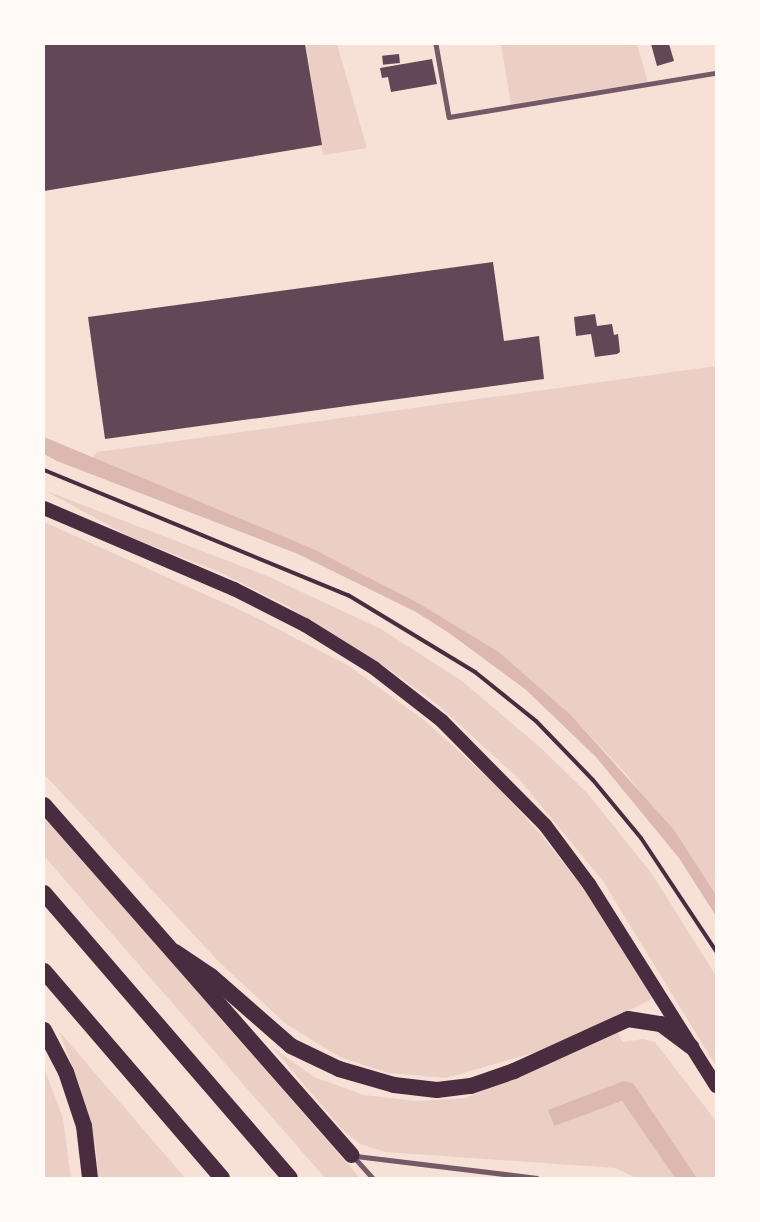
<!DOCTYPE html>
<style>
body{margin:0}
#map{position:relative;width:760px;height:1222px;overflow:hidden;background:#f7e1d7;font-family:Overpass,sans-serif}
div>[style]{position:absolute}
.green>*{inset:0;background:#ebcfc5}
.water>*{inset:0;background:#dcb8b0}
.building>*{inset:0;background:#644757;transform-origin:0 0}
.path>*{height:4px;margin:-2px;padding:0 2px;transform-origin:2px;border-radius:2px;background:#4a2c40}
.service>*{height:4.5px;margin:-2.25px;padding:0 2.25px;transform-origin:2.25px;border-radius:2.25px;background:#755966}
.primary>*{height:14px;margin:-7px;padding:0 7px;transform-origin:7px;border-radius:7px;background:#4a2c40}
.motorway>*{height:16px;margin:-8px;padding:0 8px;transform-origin:8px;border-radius:8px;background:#4a2c40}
span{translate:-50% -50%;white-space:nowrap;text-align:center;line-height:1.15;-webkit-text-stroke:6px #fffaf5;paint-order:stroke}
.frame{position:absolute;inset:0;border:45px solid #fffaf5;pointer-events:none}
</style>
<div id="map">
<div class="green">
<i style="clip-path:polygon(306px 44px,337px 44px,367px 148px,323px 155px)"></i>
<i style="clip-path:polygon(501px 44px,637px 44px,648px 82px,511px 104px)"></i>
<i style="clip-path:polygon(716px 366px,716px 895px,627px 775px,571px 715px,499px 652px,420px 604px,92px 459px,97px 452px)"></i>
<i style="clip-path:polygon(44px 490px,272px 578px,381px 629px,462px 681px,541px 748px,589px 795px,652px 874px,716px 976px,716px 1066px,603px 881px,518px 778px,438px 705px,390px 670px,287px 606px,217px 571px,130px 537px)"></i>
<i style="clip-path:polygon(44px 522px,251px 615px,349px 666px,424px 720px,492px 781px,542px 836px,603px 913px,647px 984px,652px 999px,560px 1045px,446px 1078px,388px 1073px,340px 1057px,286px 1024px,219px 962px,44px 774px)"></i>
<i style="clip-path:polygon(44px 818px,57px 832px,360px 1178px,325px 1178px,44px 856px)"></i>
<i style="clip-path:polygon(59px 1031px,185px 1178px,98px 1178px,96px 1148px,79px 1084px)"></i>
<i style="clip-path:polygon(617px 1032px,623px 1042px,643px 1039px,655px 1042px,716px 1121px,716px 1178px,697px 1178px,633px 1083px,548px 1110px,554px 1125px,622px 1101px,675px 1178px,636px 1178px,615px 1168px,385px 1152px,360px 1144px,341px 1128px,271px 1046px,314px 1077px,364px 1095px,416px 1101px,466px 1098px)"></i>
<i style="clip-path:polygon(44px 1068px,63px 1118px,71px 1178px,44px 1178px)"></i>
</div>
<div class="water">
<i style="clip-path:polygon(44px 437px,311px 548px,420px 604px,499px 652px,571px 715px,674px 830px,716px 895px,716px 916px,679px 858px,596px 757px,525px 689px,449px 633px,416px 612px,298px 554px,57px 461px,44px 454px)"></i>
<i style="clip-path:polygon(624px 1081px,633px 1083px,697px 1178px,675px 1178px,622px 1101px,554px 1126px,548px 1110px)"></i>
</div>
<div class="building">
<i style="clip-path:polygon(44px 44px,305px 44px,322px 145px,44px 191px)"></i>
<i style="clip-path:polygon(651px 44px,669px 44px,674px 61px,657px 66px)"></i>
<i style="left:399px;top:54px;width:9px;height:17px;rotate:84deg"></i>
<i style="clip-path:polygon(432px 59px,437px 84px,391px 92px,388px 77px,382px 78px,380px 68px)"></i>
<i style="clip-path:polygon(493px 262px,504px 341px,539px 336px,544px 379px,105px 439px,88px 317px)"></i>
<i style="clip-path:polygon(595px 314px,597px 326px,612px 324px,614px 335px,618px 334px,620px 352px,617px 354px,595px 357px,591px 334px,576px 336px,574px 317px)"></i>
</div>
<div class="path">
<i style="left:44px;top:470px;width:329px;rotate:22.4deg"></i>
<i style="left:348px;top:595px;width:149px;rotate:31.2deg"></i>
<i style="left:475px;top:672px;width:78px;rotate:38.8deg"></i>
<i style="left:536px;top:721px;width:82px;rotate:46deg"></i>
<i style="left:593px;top:780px;width:75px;rotate:50.4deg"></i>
<i style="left:641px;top:838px;width:136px;rotate:56.4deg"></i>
</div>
<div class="service">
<i style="left:436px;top:44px;width:74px;rotate:79.9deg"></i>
<i style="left:449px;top:117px;width:271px;rotate:-9.4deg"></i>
<i style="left:356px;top:1156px;width:182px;rotate:6.9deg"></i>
<i style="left:354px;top:1157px;width:28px;rotate:48deg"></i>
</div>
<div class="primary">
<i style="left:44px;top:508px;width:207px;rotate:23.1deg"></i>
<i style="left:234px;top:589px;width:80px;rotate:26.9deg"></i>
<i style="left:305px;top:625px;width:81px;rotate:31.9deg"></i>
<i style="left:374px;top:668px;width:86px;rotate:37.9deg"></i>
<i style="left:442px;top:721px;width:146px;rotate:45.3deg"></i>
<i style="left:545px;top:825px;width:74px;rotate:53.3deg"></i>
<i style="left:589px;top:884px;width:239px;rotate:57.8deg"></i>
</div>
<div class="motorway">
<i style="left:44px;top:805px;width:466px;rotate:48.7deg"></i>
<i style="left:44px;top:893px;width:376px;rotate:49.2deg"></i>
<i style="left:175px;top:952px;width:43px;rotate:33.7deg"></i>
<i style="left:211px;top:976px;width:106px;rotate:41.2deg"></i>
<i style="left:291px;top:1046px;width:53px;rotate:25.6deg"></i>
<i style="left:339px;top:1069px;width:57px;rotate:16.2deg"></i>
<i style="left:394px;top:1085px;width:43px;rotate:6.6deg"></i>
<i style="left:437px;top:1090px;width:34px;rotate:-7deg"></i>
<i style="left:471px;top:1086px;width:46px;rotate:-19.2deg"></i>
<i style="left:514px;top:1071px;width:125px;rotate:-24.5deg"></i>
<i style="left:628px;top:1019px;width:33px;rotate:9deg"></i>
<i style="left:661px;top:1024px;width:38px;rotate:37deg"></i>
<i style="left:44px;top:971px;width:273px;rotate:49.3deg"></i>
<i style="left:44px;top:1030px;width:47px;rotate:62.4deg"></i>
<i style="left:66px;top:1072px;width:57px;rotate:71.6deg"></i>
<i style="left:84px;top:1126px;width:52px;rotate:83.4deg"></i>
</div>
<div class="frame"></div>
</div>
